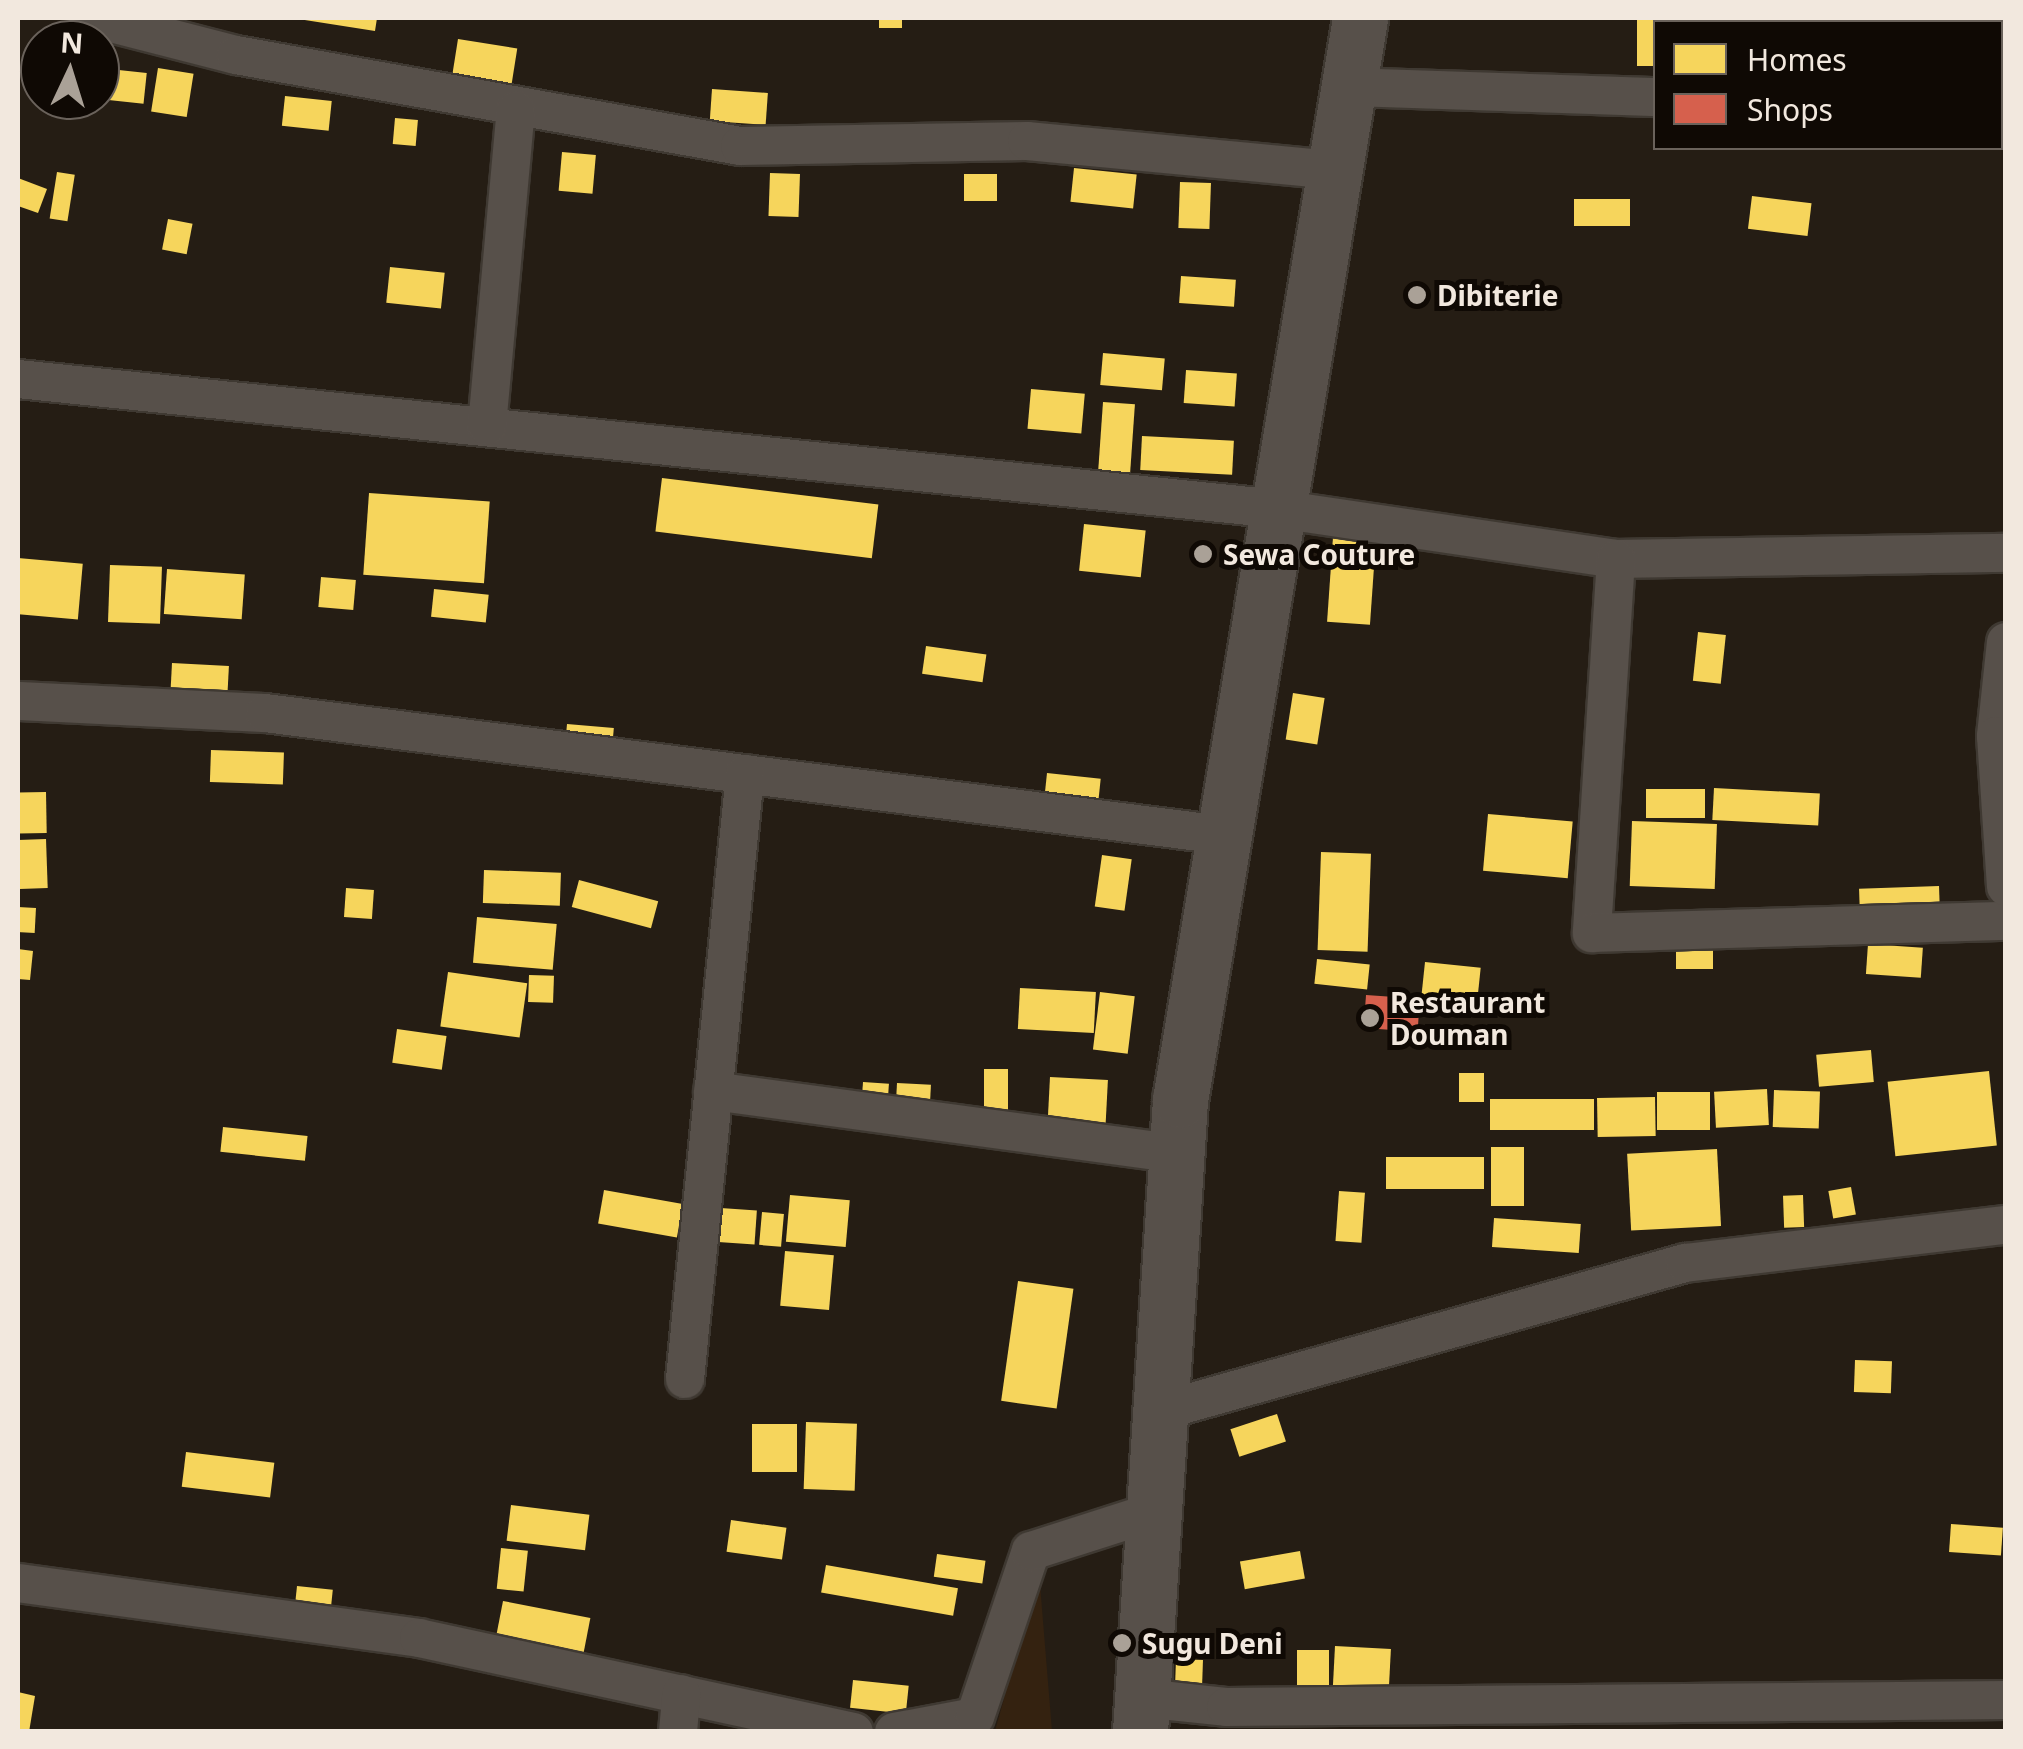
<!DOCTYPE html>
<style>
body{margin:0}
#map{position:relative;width:2023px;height:1749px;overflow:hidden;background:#251d14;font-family:"Noto Sans",sans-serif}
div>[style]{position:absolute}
.built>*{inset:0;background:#342210}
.homes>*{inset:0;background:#f6d55c;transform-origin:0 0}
.shops>*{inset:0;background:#d6604d;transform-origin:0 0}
.roads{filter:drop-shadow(2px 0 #3f3932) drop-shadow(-2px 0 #3f3932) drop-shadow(0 2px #3f3932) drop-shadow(0 -2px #3f3932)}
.street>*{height:38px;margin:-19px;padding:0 19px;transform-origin:19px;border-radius:19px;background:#57504a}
.secondary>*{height:55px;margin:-27.5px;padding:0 27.5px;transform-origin:27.5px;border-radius:27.5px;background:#57504a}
.dots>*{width:28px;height:28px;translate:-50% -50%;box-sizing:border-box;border:5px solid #0f0904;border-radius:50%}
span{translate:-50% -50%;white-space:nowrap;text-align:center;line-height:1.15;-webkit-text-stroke:10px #0f0904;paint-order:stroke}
.poi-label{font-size:28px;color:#f2e8de;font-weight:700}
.left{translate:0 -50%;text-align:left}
.frame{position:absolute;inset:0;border:20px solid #f2e8de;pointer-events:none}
.legend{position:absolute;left:1653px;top:20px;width:350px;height:130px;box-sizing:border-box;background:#0f0904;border:2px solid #6a625b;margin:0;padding:12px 18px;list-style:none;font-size:30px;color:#f2e8de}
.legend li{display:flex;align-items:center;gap:20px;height:50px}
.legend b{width:50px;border:2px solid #6a625b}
.north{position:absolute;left:20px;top:20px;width:100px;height:100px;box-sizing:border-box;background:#0f0904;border:2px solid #6a625b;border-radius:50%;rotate:4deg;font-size:28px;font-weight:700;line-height:40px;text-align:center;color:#f2e8de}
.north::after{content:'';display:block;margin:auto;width:35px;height:45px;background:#aaa197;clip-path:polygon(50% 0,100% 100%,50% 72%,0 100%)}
</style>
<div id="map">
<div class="built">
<i style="clip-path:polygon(1039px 1572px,1052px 1731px,995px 1731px)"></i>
</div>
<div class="homes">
<i style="clip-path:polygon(292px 18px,377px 18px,375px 31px)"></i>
<i style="left:879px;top:18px;width:23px;height:10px"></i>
<i style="clip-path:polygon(1637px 18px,1803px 18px,1803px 22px,1656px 22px,1656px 66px,1637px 66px)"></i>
<i style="left:458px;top:39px;width:60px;height:36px;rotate:9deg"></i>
<i style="left:100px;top:68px;width:47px;height:31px;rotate:6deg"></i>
<i style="left:158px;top:68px;width:36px;height:44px;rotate:9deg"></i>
<i style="left:712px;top:89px;width:56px;height:32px;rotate:4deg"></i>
<i style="left:285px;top:96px;width:47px;height:30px;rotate:6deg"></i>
<i style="left:395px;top:118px;width:23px;height:26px;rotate:5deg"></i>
<i style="left:562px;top:152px;width:34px;height:39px;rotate:5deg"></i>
<i style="left:1074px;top:168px;width:63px;height:34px;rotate:6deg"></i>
<i style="left:57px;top:172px;width:18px;height:47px;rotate:9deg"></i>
<i style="left:770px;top:173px;width:30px;height:43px;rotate:2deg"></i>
<i style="left:964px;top:174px;width:33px;height:27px"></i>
<i style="clip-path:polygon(18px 178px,47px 189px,38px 213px,18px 206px)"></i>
<i style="left:1180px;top:182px;width:31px;height:46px;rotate:2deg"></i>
<i style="left:1752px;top:196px;width:60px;height:33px;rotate:7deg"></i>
<i style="left:1574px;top:199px;width:56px;height:27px"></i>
<i style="left:168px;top:219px;width:25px;height:31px;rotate:11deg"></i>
<i style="left:390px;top:267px;width:55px;height:36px;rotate:6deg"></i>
<i style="left:1181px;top:276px;width:55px;height:27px;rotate:4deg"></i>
<i style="left:1103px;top:353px;width:62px;height:32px;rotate:5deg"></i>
<i style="left:1186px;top:370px;width:51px;height:33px;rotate:4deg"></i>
<i style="left:1031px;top:389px;width:54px;height:40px;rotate:5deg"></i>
<i style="left:1103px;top:402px;width:32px;height:79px;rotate:4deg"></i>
<i style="left:1142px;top:436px;width:92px;height:34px;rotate:3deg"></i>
<i style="left:662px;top:478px;width:218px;height:54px;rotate:7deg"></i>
<i style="left:369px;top:493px;width:121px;height:82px;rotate:4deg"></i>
<i style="left:1084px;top:524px;width:62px;height:47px;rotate:6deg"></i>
<i style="left:1333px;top:537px;width:43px;height:85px;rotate:4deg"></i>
<i style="left:18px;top:558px;width:65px;height:56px;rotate:5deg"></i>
<i style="left:110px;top:565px;width:52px;height:57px;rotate:2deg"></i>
<i style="left:167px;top:569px;width:78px;height:45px;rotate:4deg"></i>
<i style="left:321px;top:577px;width:35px;height:30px;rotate:5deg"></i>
<i style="left:434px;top:589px;width:55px;height:28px;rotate:6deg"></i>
<i style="left:1698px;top:632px;width:28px;height:49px;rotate:6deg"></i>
<i style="left:926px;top:646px;width:61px;height:28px;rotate:8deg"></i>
<i style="left:172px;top:663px;width:57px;height:35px;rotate:3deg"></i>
<i style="left:1293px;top:693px;width:32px;height:47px;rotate:9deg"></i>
<i style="left:567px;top:724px;width:47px;height:31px;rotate:5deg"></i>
<i style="left:211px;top:750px;width:73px;height:32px;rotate:2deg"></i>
<i style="left:1047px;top:773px;width:54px;height:37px;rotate:6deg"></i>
<i style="left:1714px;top:788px;width:106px;height:32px;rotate:3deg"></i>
<i style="left:1646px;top:789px;width:59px;height:29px"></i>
<i style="left:46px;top:792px;width:41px;height:28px;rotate:89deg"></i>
<i style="left:1488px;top:814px;width:85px;height:57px;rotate:5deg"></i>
<i style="left:1632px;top:821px;width:85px;height:65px;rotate:2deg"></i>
<i style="left:46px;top:839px;width:49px;height:28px;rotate:88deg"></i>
<i style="left:1321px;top:852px;width:50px;height:98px;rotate:2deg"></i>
<i style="left:1102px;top:855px;width:30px;height:52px;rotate:8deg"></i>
<i style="left:484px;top:870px;width:77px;height:33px;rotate:2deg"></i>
<i style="left:579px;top:880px;width:82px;height:28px;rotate:15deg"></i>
<i style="left:1939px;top:886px;width:32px;height:80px;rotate:88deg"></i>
<i style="left:346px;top:888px;width:28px;height:29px;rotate:4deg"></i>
<i style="left:18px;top:907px;width:18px;height:25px;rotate:3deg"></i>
<i style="left:477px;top:917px;width:80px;height:46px;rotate:5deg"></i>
<i style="left:1868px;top:944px;width:55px;height:30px;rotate:4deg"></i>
<i style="left:1676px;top:948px;width:37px;height:21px"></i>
<i style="clip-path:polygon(18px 949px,33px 951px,30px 980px,18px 979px)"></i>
<i style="left:1317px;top:959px;width:53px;height:25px;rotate:6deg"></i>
<i style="left:1425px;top:962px;width:56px;height:33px;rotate:6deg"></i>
<i style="left:448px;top:972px;width:80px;height:55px;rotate:8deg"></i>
<i style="left:529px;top:975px;width:25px;height:27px;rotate:2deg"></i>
<i style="left:1020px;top:988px;width:76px;height:41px;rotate:3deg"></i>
<i style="left:1100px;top:992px;width:35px;height:58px;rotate:7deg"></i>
<i style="left:397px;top:1029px;width:50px;height:34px;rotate:8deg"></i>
<i style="left:1871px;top:1050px;width:32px;height:55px;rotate:85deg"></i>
<i style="left:984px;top:1069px;width:24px;height:61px"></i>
<i style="left:1989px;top:1071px;width:75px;height:102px;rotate:84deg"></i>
<i style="left:1459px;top:1073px;width:25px;height:29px"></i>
<i style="left:1050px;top:1077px;width:58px;height:56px;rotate:3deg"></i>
<i style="left:863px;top:1082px;width:26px;height:33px;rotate:4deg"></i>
<i style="left:897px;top:1083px;width:34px;height:34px;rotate:3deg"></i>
<i style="left:1767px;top:1089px;width:36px;height:53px;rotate:87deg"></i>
<i style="left:1774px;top:1090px;width:46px;height:37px;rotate:2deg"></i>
<i style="left:1710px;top:1092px;width:38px;height:53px;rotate:90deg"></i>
<i style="left:1655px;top:1097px;width:39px;height:58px;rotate:89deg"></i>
<i style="left:1594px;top:1099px;width:31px;height:104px;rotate:90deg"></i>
<i style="left:223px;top:1127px;width:85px;height:25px;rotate:6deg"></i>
<i style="left:1491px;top:1147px;width:33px;height:59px"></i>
<i style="left:1717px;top:1149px;width:77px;height:90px;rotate:87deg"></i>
<i style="left:1484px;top:1157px;width:32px;height:98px;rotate:90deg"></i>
<i style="left:1851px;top:1187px;width:28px;height:23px;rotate:80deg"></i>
<i style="left:604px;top:1190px;width:80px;height:34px;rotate:10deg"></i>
<i style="left:1339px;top:1191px;width:26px;height:50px;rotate:4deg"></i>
<i style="left:790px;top:1195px;width:60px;height:47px;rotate:5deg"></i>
<i style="left:1803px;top:1195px;width:32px;height:20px;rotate:88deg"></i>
<i style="left:706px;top:1207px;width:51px;height:34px;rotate:4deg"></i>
<i style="left:762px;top:1212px;width:22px;height:33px;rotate:5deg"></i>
<i style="left:1494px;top:1218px;width:87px;height:29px;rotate:4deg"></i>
<i style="left:785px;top:1251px;width:49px;height:55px;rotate:5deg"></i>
<i style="left:1018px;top:1281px;width:56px;height:121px;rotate:8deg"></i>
<i style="left:1855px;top:1360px;width:37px;height:32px;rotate:2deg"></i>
<i style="left:1277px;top:1414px;width:29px;height:49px;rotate:72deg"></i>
<i style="left:806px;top:1422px;width:51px;height:67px;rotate:2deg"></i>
<i style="left:752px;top:1424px;width:45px;height:48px"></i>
<i style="left:186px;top:1452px;width:89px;height:35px;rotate:7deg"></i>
<i style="left:511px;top:1505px;width:79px;height:36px;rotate:7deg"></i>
<i style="left:731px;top:1520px;width:56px;height:32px;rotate:8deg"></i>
<i style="left:1951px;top:1524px;width:52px;height:28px;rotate:4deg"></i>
<i style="left:501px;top:1548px;width:27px;height:41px;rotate:6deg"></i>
<i style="left:1300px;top:1551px;width:28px;height:61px;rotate:80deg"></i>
<i style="left:937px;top:1554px;width:49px;height:23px;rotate:8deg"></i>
<i style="left:826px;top:1565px;width:134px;height:28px;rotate:10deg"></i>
<i style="left:297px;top:1586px;width:36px;height:25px;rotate:6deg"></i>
<i style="left:503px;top:1601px;width:89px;height:44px;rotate:11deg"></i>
<i style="left:1335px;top:1646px;width:56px;height:48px;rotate:3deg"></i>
<i style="left:1297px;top:1650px;width:32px;height:47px"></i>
<i style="left:1176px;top:1659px;width:27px;height:33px;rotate:2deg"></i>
<i style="left:853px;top:1680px;width:56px;height:28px;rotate:6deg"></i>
<i style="clip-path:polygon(18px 1692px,35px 1696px,29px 1732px,18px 1732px)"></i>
</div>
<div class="shops">
<i style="left:1366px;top:995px;width:54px;height:33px;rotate:4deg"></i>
</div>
<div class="roads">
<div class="street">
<i style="left:92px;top:18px;width:149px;rotate:14.4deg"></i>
<i style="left:236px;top:55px;width:512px;rotate:10.23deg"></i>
<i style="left:740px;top:146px;width:287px;rotate:-1deg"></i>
<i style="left:1027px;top:141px;width:309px;rotate:5.4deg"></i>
<i style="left:2000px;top:84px;width:6px"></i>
<i style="left:1349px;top:87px;width:307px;rotate:1.9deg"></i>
<i style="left:18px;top:379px;width:1267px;rotate:5.89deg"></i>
<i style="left:1278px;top:509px;width:342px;rotate:8.4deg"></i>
<i style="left:1616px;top:559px;width:390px;rotate:-0.9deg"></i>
<i style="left:487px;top:426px;width:317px;rotate:-84.8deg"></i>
<i style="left:1616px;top:559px;width:375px;rotate:93.7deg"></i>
<i style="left:1592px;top:933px;width:414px;rotate:-1.7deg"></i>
<i style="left:2006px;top:642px;width:95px;rotate:96.1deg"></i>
<i style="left:1996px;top:736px;width:151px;rotate:86.2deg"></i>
<i style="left:18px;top:701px;width:247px;rotate:2.8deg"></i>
<i style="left:265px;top:713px;width:966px;rotate:7.26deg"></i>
<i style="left:713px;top:1091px;width:467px;rotate:7.7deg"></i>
<i style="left:685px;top:1379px;width:608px;rotate:-84.34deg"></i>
<i style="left:1157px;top:1412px;width:549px;rotate:-15.76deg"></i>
<i style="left:1685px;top:1263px;width:323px;rotate:-6.8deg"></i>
<i style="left:18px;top:1583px;width:405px;rotate:7.8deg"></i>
<i style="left:419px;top:1638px;width:445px;rotate:12.2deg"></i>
<i style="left:1142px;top:1698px;width:84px;rotate:6.1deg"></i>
<i style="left:1226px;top:1707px;width:780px;rotate:-0.51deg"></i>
<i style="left:678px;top:1732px;width:38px;rotate:-85deg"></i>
<i style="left:894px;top:1732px;width:82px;rotate:-10.5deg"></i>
<i style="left:975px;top:1717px;width:175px;rotate:-71.4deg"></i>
<i style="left:1031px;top:1551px;width:125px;rotate:-17.7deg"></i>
</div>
<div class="secondary">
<i style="left:1140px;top:1732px;width:633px;rotate:-86.38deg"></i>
<i style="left:1180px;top:1100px;width:1097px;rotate:-80.55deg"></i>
</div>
</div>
<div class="dots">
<i style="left:1417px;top:295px;background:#aaa197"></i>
<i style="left:1203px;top:554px;background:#aaa197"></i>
<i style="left:1370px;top:1018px;background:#aaa197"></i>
<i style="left:1122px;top:1643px;background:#aaa197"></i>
</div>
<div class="poi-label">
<span class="left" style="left:1437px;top:295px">Dibiterie</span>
<span class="left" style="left:1223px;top:554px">Sewa Couture</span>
<span class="left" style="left:1390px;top:1018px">Restaurant<br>Douman</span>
<span class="left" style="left:1142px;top:1643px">Sugu Deni</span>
</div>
<div class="frame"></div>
<ul class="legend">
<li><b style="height:28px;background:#f6d55c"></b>Homes</li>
<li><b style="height:28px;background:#d6604d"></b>Shops</li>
</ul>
<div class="north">N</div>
</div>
